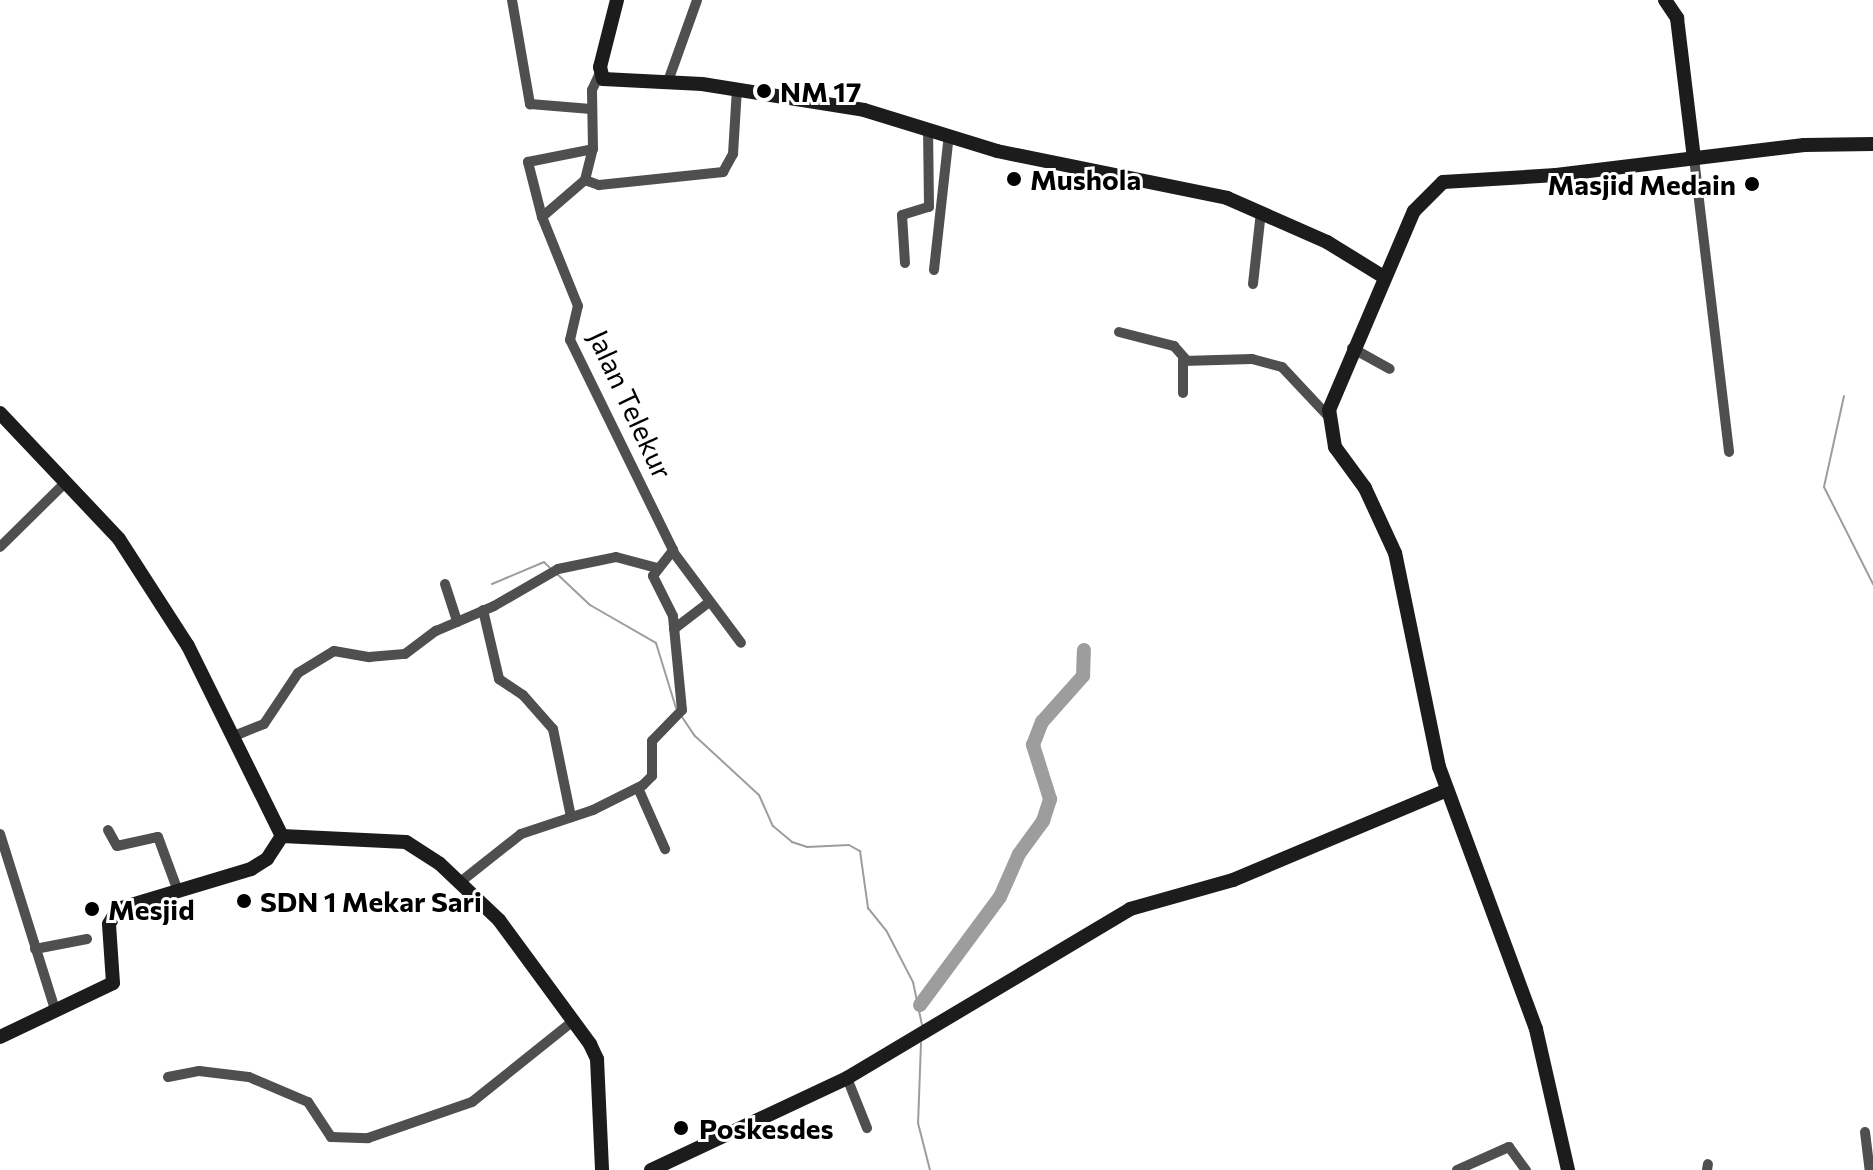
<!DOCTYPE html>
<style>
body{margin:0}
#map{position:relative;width:1873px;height:1170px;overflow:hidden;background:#fff;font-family:Commissioner,sans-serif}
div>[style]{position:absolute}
.stream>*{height:2px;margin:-1px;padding:0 1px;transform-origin:1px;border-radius:1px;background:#9d9d9d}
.river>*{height:14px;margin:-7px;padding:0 7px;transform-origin:7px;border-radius:7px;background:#9d9d9d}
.street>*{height:10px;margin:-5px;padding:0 5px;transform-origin:5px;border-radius:5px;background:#4f4f4f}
.secondary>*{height:14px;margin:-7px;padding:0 7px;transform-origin:7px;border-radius:7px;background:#1c1c1c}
.dots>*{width:22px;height:22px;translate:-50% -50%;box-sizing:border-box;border:4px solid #fff;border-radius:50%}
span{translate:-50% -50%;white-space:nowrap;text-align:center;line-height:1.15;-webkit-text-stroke:6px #fff;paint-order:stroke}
.poi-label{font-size:28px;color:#000;font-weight:700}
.left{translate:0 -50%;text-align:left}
.right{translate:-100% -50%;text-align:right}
.street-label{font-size:28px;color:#000}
</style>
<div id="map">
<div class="stream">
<i style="left:1844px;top:396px;width:93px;rotate:102.4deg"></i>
<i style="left:1824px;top:487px;width:109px;rotate:63.2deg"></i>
<i style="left:556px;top:573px;width:47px;rotate:43.3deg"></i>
<i style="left:590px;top:605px;width:76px;rotate:29.9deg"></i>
<i style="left:656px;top:643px;width:68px;rotate:72.9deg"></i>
<i style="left:492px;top:584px;width:56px;rotate:-22.9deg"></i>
<i style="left:544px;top:562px;width:8px;rotate:45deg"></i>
<i style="left:682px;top:717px;width:23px;rotate:56deg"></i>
<i style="left:695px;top:736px;width:87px;rotate:42.7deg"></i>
<i style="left:759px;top:795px;width:34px;rotate:66deg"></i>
<i style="left:773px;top:826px;width:25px;rotate:40deg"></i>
<i style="left:792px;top:842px;width:16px;rotate:18deg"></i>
<i style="left:807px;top:847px;width:42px;rotate:-2.7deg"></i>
<i style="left:849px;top:845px;width:13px;rotate:29deg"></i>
<i style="left:860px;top:851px;width:58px;rotate:82deg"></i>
<i style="left:868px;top:908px;width:28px;rotate:51deg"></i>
<i style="left:886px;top:930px;width:59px;rotate:62.6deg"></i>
<i style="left:913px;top:982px;width:44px;rotate:78.2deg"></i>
<i style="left:921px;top:1043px;width:80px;rotate:92.1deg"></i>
<i style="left:918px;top:1123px;width:49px;rotate:75.7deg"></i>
</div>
<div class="river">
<i style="left:920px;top:1005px;width:134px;rotate:-53.5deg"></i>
<i style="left:1000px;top:897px;width:47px;rotate:-66.2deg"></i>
<i style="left:1019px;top:854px;width:41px;rotate:-54deg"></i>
<i style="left:1043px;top:821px;width:23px;rotate:-72deg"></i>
<i style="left:1050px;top:799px;width:57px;rotate:-107.5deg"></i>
<i style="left:1033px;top:745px;width:25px;rotate:-69deg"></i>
<i style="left:1042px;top:722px;width:62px;rotate:-48.3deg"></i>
<i style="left:1083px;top:676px;width:26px;rotate:-88deg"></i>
</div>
<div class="street">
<i style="left:512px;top:0;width:106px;rotate:80.2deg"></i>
<i style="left:530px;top:104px;width:61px;rotate:4.7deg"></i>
<i style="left:667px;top:84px;width:89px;rotate:-70.3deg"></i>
<i style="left:1694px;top:158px;width:296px;rotate:83.2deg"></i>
<i style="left:585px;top:180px;width:15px;rotate:20deg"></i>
<i style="left:599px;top:185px;width:125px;rotate:-6deg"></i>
<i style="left:723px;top:172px;width:21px;rotate:-61deg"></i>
<i style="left:733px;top:154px;width:65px;rotate:-86.5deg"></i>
<i style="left:542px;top:217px;width:57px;rotate:-104.3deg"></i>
<i style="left:528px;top:162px;width:66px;rotate:-11.3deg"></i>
<i style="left:905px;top:263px;width:48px;rotate:-93.6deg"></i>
<i style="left:902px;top:215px;width:28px;rotate:-17deg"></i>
<i style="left:929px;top:207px;width:78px;rotate:-90.7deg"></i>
<i style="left:934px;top:270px;width:136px;rotate:-83.7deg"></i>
<i style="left:1253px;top:284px;width:72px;rotate:-83.7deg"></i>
<i style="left:1119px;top:332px;width:57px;rotate:14.3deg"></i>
<i style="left:1174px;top:346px;width:18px;rotate:49deg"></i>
<i style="left:1352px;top:348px;width:43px;rotate:28.9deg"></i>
<i style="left:1183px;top:393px;width:32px;rotate:-90deg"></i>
<i style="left:1183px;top:361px;width:69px;rotate:-1.7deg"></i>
<i style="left:1252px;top:359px;width:31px;rotate:15deg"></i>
<i style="left:1282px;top:367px;width:67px;rotate:46.8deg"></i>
<i style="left:0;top:547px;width:91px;rotate:-44.6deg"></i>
<i style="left:674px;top:553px;width:112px;rotate:53.3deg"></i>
<i style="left:445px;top:584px;width:40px;rotate:72deg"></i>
<i style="left:483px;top:610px;width:71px;rotate:76.9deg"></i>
<i style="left:499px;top:679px;width:29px;rotate:34deg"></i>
<i style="left:523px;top:695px;width:45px;rotate:48.6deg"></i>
<i style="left:553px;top:729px;width:90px;rotate:78.4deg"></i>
<i style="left:674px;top:629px;width:43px;rotate:-37.4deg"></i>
<i style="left:234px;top:736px;width:32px;rotate:-22deg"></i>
<i style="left:264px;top:724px;width:61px;rotate:-56.3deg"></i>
<i style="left:298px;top:673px;width:42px;rotate:-31.4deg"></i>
<i style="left:334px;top:651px;width:36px;rotate:10deg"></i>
<i style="left:369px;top:657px;width:36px;rotate:-5deg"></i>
<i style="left:405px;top:654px;width:39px;rotate:-37deg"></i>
<i style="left:436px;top:631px;width:63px;rotate:-23.3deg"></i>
<i style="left:494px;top:606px;width:74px;rotate:-30deg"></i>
<i style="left:558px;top:569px;width:59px;rotate:-11.7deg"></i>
<i style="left:616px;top:557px;width:42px;rotate:15deg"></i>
<i style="left:638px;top:788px;width:67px;rotate:66.1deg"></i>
<i style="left:108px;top:830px;width:18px;rotate:61deg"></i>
<i style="left:117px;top:846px;width:42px;rotate:-12.4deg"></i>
<i style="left:158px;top:837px;width:58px;rotate:69.7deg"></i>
<i style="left:0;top:834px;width:184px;rotate:72.6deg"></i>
<i style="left:459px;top:883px;width:79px;rotate:-38.3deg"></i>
<i style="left:521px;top:834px;width:76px;rotate:-18.4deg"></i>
<i style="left:593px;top:810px;width:56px;rotate:-26.6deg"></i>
<i style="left:643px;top:785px;width:13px;rotate:-45deg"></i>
<i style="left:652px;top:776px;width:35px;rotate:-90deg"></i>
<i style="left:652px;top:741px;width:43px;rotate:-45.9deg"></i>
<i style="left:682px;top:710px;width:94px;rotate:-95.5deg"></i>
<i style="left:673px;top:616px;width:45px;rotate:-116.6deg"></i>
<i style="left:653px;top:576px;width:33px;rotate:-52deg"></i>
<i style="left:673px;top:550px;width:234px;rotate:-116.1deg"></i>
<i style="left:570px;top:340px;width:35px;rotate:-77deg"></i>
<i style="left:578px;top:306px;width:96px;rotate:-112deg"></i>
<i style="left:542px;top:217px;width:57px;rotate:-40.7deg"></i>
<i style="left:585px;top:180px;width:32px;rotate:-76deg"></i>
<i style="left:593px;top:149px;width:59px;rotate:-91deg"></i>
<i style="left:592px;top:90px;width:17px;rotate:-65deg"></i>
<i style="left:35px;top:949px;width:53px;rotate:-10.9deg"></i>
<i style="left:168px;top:1077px;width:32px;rotate:-11deg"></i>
<i style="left:199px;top:1071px;width:50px;rotate:6.8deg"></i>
<i style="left:249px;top:1077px;width:64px;rotate:23deg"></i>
<i style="left:308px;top:1102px;width:42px;rotate:56.7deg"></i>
<i style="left:331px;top:1137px;width:37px;rotate:2deg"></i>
<i style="left:368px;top:1138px;width:110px;rotate:-19.1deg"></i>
<i style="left:472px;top:1102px;width:129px;rotate:-38.7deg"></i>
<i style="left:847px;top:1078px;width:54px;rotate:68.2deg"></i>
<i style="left:1865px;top:1132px;width:38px;rotate:83deg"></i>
<i style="left:1457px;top:1170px;width:57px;rotate:-23.9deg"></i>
<i style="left:1509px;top:1147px;width:29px;rotate:54deg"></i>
<i style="left:1707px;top:1170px;width:6px;rotate:-81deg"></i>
</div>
<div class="secondary">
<i style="left:617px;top:0;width:69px;rotate:104.2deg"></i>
<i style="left:600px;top:67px;width:12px;rotate:76deg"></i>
<i style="left:603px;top:79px;width:99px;rotate:2.9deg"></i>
<i style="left:702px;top:84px;width:164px;rotate:9.1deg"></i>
<i style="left:864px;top:110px;width:139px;rotate:17.1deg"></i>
<i style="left:997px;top:151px;width:235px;rotate:11.5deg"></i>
<i style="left:1227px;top:198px;width:109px;rotate:23.7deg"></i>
<i style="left:1327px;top:242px;width:67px;rotate:31.6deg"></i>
<i style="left:1665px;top:0;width:22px;rotate:56deg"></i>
<i style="left:1677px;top:18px;width:141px;rotate:83.1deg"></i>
<i style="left:0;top:413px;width:173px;rotate:46.6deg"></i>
<i style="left:119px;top:539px;width:127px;rotate:57.2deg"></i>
<i style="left:188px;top:646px;width:212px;rotate:63.7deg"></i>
<i style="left:0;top:1037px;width:125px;rotate:-25.5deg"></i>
<i style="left:113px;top:983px;width:59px;rotate:-93.9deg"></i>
<i style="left:109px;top:924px;width:17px;rotate:-59deg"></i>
<i style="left:118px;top:909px;width:139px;rotate:-16.7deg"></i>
<i style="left:251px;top:869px;width:19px;rotate:-32deg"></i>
<i style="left:267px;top:859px;width:27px;rotate:-57deg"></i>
<i style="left:282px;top:836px;width:124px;rotate:2.8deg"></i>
<i style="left:406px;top:842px;width:40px;rotate:32.9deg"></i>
<i style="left:440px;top:864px;width:81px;rotate:43.5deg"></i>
<i style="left:499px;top:920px;width:154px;rotate:53.7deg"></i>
<i style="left:590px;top:1044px;width:17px;rotate:65deg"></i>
<i style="left:597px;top:1059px;width:111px;rotate:87.4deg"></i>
<i style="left:651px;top:1170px;width:217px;rotate:-25.1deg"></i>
<i style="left:847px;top:1078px;width:330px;rotate:-30.8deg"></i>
<i style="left:1130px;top:909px;width:107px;rotate:-15.7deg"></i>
<i style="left:1233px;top:880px;width:232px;rotate:-22.8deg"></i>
<i style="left:1568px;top:1170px;width:145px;rotate:-102.8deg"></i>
<i style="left:1536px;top:1029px;width:279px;rotate:-110.3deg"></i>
<i style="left:1439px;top:767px;width:218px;rotate:-101.6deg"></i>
<i style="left:1395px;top:553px;width:72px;rotate:-114.8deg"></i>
<i style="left:1365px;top:488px;width:51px;rotate:-126.2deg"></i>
<i style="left:1335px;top:447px;width:37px;rotate:-99deg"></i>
<i style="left:1329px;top:410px;width:216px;rotate:-66.9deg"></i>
<i style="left:1414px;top:211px;width:41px;rotate:-45deg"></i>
<i style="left:1443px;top:182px;width:113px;rotate:-3.5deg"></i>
<i style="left:1556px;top:175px;width:250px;rotate:-6.9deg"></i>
<i style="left:1804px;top:145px;width:69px;rotate:-0.8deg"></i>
</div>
<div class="dots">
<i style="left:764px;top:91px;background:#000"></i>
<i style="left:1014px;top:179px;background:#000"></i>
<i style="left:1752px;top:184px;background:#000"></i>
<i style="left:244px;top:901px;background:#000"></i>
<i style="left:92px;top:909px;background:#000"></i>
<i style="left:681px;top:1128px;background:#000"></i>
</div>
<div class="poi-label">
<span class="left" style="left:780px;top:91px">NM 17</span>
<span class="left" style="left:1030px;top:179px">Mushola</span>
<span class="right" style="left:1736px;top:184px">Masjid Medain</span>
<span class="left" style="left:260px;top:901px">SDN 1 Mekar Sari</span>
<span class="left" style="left:108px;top:909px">Mesjid</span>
<span class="left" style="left:699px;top:1128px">Poskesdes</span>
</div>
<div class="street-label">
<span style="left:631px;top:404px;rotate:65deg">Jalan Telekur</span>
</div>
</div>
